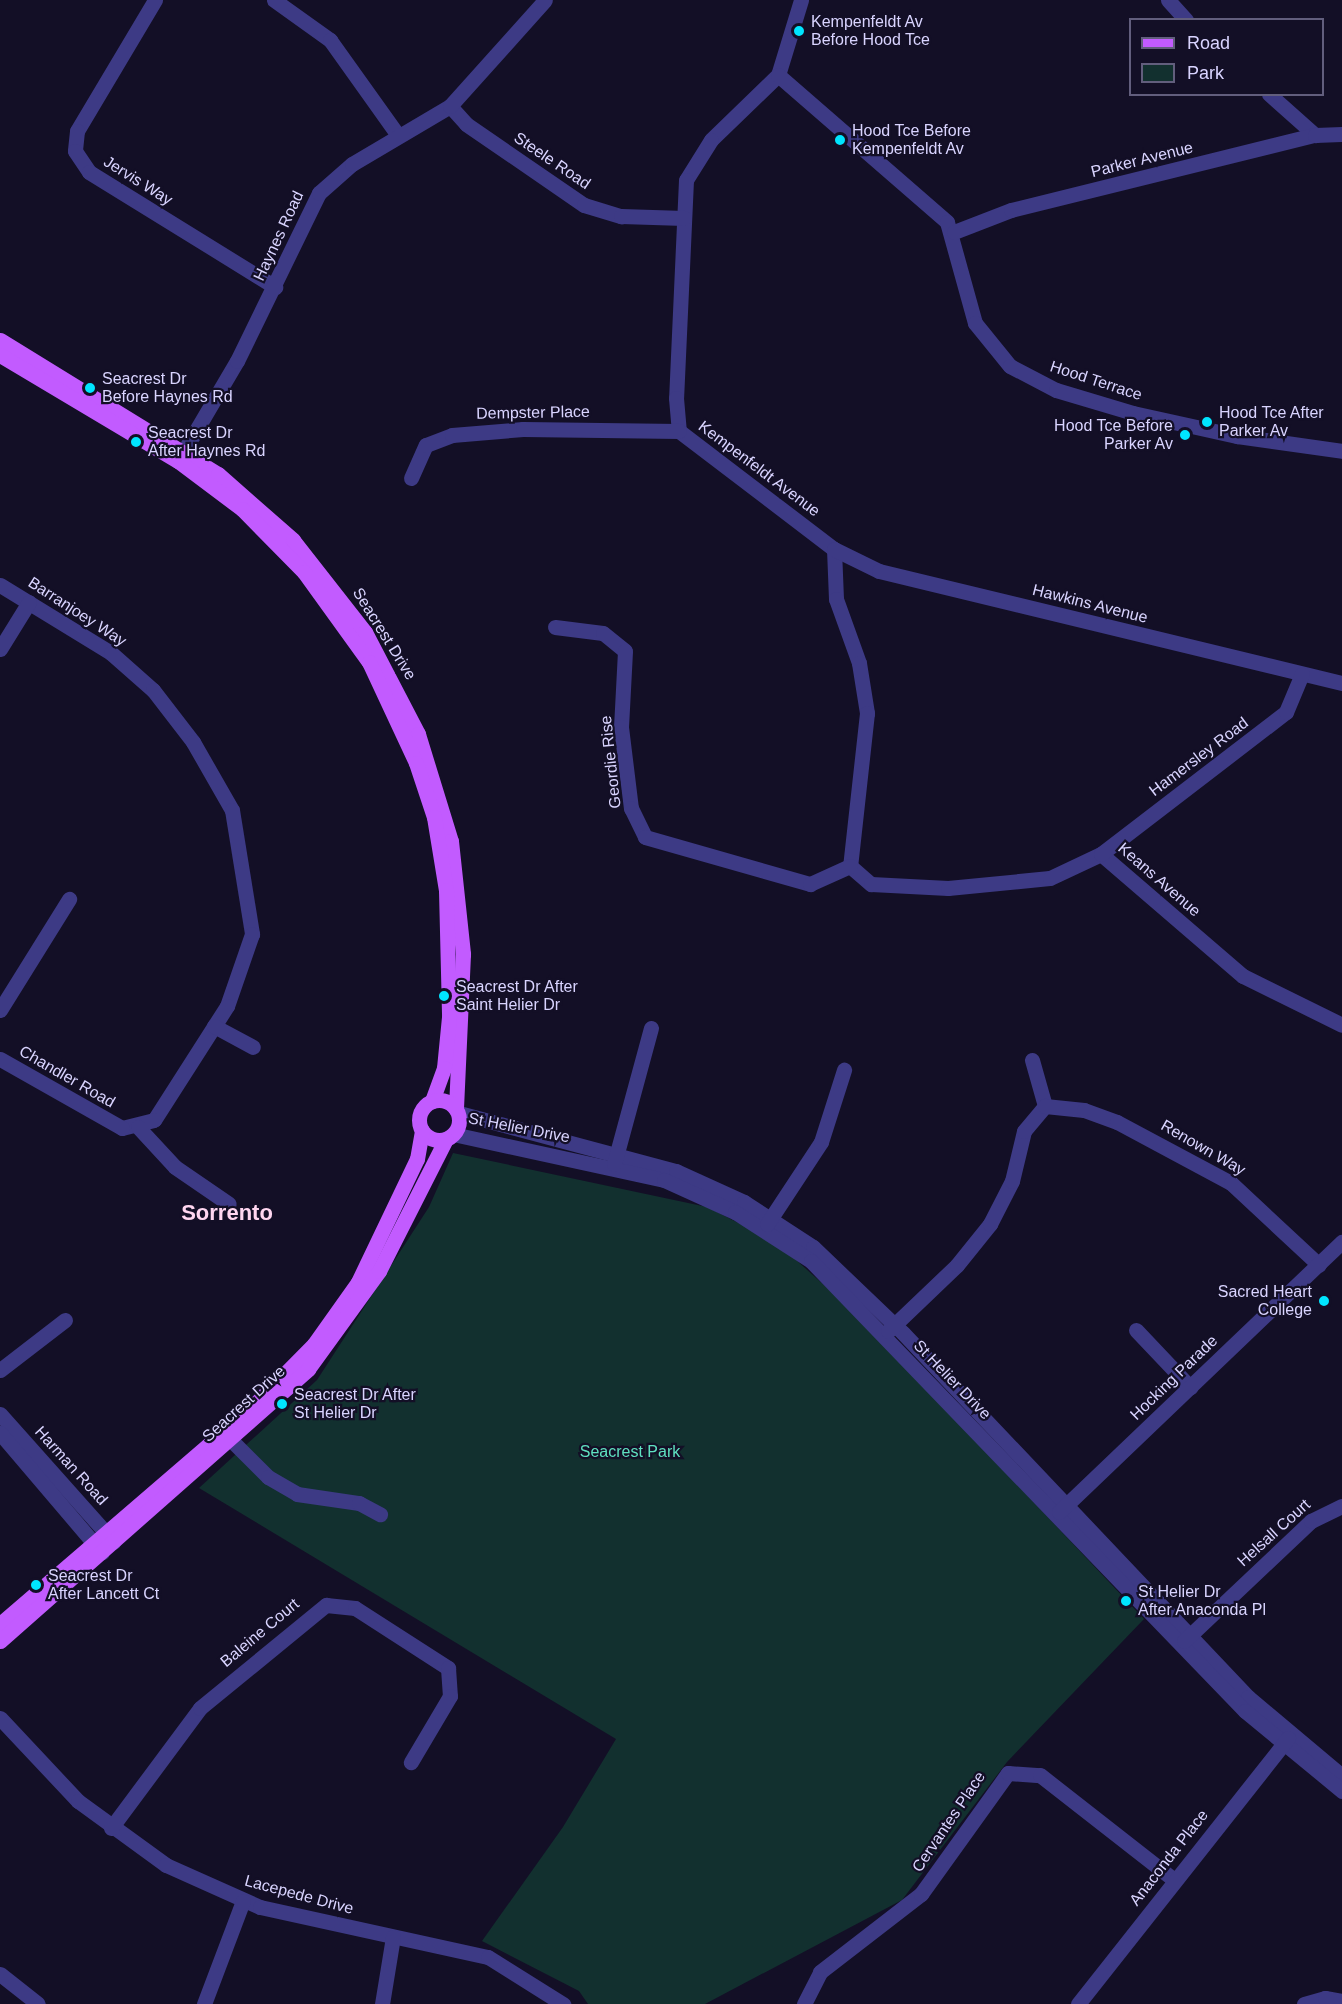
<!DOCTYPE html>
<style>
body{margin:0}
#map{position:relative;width:1342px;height:2004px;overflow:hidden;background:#130f26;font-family:Helvetica,sans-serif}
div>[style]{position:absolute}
.green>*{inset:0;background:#12302f}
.minor>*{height:15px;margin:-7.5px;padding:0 7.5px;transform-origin:7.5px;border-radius:7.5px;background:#3d3a85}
.major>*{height:15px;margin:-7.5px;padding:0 7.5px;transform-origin:7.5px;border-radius:7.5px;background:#c25bff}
.major>.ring{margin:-7.5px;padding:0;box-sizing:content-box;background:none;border:15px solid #c25bff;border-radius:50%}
.dots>*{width:16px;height:16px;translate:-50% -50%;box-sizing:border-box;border:3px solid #130f26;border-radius:50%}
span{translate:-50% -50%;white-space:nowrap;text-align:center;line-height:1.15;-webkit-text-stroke:4.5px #130f26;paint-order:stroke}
.poi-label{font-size:16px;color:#d9d4ff}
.left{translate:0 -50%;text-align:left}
.right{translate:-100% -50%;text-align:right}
.street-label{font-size:16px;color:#d9d4ff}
.park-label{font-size:16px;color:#5fe0c0}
.district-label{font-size:22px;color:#ffd6f0;font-weight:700}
.legend{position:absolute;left:1129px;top:18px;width:195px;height:78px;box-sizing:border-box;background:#130f26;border:2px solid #625e7d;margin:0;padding:8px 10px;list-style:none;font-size:18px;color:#d9d4ff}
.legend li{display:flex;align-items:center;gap:12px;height:30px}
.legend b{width:30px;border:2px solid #625e7d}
</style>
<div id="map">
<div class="green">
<i style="clip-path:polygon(453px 1153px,707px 1207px,776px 1242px,853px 1311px,1144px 1619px,1007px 1762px,902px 1900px,705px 2004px,588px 2004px,579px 1991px,482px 1941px,563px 1827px,616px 1739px,199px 1488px,317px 1380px,429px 1207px)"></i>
</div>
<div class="minor">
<i style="left:155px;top:0;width:152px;rotate:120.8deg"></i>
<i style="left:77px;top:131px;width:20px;rotate:96deg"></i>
<i style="left:75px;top:151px;width:25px;rotate:56deg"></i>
<i style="left:89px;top:172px;width:219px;rotate:31.7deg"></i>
<i style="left:274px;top:0;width:69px;rotate:35.5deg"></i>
<i style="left:330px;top:40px;width:115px;rotate:54.5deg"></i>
<i style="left:801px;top:0;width:78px;rotate:107deg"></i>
<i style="left:778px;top:75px;width:93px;rotate:135.9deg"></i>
<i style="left:711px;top:140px;width:47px;rotate:122deg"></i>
<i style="left:686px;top:180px;width:218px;rotate:92.6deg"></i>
<i style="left:676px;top:398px;width:33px;rotate:85deg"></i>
<i style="left:679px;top:431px;width:195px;rotate:37.3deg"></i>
<i style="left:834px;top:549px;width:50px;rotate:87.7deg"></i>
<i style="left:836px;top:599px;width:68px;rotate:70.2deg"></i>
<i style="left:859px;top:663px;width:51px;rotate:80.9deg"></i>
<i style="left:867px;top:713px;width:154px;rotate:96.3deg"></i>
<i style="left:850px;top:866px;width:28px;rotate:41deg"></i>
<i style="left:871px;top:884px;width:77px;rotate:3deg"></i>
<i style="left:948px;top:888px;width:102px;rotate:-5.6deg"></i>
<i style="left:1050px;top:878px;width:56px;rotate:-25.2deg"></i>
<i style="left:1101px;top:854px;width:187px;rotate:40.7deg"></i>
<i style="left:1243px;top:976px;width:110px;rotate:26.3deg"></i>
<i style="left:1168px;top:0;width:27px;rotate:48deg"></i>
<i style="left:778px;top:75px;width:224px;rotate:41deg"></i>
<i style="left:947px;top:222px;width:105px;rotate:74.5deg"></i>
<i style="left:975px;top:323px;width:55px;rotate:50.9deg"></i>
<i style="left:1010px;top:366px;width:52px;rotate:27.6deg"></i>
<i style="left:1056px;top:390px;width:80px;rotate:16.6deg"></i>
<i style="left:1133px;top:413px;width:107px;rotate:12.5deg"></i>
<i style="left:1237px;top:436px;width:106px;rotate:8.1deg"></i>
<i style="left:1269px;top:94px;width:62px;rotate:41.7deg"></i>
<i style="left:450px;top:106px;width:24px;rotate:48deg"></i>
<i style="left:466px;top:124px;width:143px;rotate:34.5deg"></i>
<i style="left:584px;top:205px;width:39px;rotate:17deg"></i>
<i style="left:621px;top:216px;width:63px;rotate:1.8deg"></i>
<i style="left:954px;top:232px;width:61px;rotate:-21.1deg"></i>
<i style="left:1011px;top:210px;width:313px;rotate:-13.9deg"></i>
<i style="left:1315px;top:135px;width:27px;rotate:-2deg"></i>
<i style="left:178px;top:461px;width:116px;rotate:-59.5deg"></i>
<i style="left:237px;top:361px;width:187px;rotate:-64deg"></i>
<i style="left:319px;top:193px;width:44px;rotate:-41.3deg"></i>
<i style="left:352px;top:164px;width:114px;rotate:-30.6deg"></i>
<i style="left:450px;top:106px;width:142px;rotate:-48.1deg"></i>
<i style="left:411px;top:478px;width:36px;rotate:-66deg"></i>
<i style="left:426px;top:445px;width:28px;rotate:-21deg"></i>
<i style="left:452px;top:435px;width:71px;rotate:-4.8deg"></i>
<i style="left:523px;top:429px;width:156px;rotate:0.7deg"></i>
<i style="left:834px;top:549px;width:50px;rotate:26.1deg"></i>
<i style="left:879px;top:571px;width:476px;rotate:13.6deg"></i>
<i style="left:0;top:585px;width:130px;rotate:31.5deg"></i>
<i style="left:111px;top:653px;width:56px;rotate:41.4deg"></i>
<i style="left:153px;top:690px;width:66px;rotate:52.4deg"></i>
<i style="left:193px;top:742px;width:78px;rotate:60.2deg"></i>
<i style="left:232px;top:810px;width:126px;rotate:80.8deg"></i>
<i style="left:252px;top:934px;width:76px;rotate:109.1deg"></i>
<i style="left:227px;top:1006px;width:135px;rotate:122.6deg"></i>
<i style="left:154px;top:1120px;width:33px;rotate:166deg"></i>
<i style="left:122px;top:1128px;width:140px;rotate:-150.5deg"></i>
<i style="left:555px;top:627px;width:48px;rotate:7.1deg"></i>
<i style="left:603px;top:633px;width:28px;rotate:39deg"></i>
<i style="left:625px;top:651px;width:76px;rotate:93deg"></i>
<i style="left:621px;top:727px;width:82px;rotate:83deg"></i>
<i style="left:631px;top:808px;width:32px;rotate:64deg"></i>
<i style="left:645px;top:837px;width:172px;rotate:15.9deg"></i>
<i style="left:810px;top:884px;width:44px;rotate:-24.2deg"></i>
<i style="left:0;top:649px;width:55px;rotate:-58.3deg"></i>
<i style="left:1101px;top:854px;width:233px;rotate:-37.5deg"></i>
<i style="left:1286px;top:712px;width:41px;rotate:-67.2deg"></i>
<i style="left:0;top:1010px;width:131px;rotate:-58.1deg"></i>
<i style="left:214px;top:1026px;width:44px;rotate:28.3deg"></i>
<i style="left:1032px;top:1060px;width:48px;rotate:74.2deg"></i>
<i style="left:459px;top:1113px;width:225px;rotate:15deg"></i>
<i style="left:676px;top:1171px;width:75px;rotate:24.5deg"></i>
<i style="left:744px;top:1202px;width:82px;rotate:33.1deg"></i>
<i style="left:813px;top:1247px;width:124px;rotate:43.7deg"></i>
<i style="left:903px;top:1333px;width:502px;rotate:46.54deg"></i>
<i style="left:1248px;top:1697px;width:123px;rotate:40deg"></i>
<i style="left:138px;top:1127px;width:54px;rotate:47.2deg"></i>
<i style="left:175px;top:1167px;width:65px;rotate:34.4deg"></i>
<i style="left:453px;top:1134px;width:216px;rotate:12.3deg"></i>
<i style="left:664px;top:1180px;width:78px;rotate:24.3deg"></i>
<i style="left:735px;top:1212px;width:90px;rotate:32.8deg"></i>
<i style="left:811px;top:1261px;width:625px;rotate:46.04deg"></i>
<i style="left:1245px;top:1711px;width:126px;rotate:39.5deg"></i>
<i style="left:614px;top:1164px;width:141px;rotate:-74.8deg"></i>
<i style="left:767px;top:1224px;width:98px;rotate:-56.6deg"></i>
<i style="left:821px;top:1142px;width:76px;rotate:-72.3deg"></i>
<i style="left:1136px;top:1330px;width:79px;rotate:46.5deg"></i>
<i style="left:888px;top:1331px;width:95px;rotate:-43.7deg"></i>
<i style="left:957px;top:1265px;width:53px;rotate:-51.2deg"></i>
<i style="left:990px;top:1224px;width:48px;rotate:-62.9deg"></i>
<i style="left:1012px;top:1181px;width:51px;rotate:-76.5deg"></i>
<i style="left:1024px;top:1131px;width:33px;rotate:-50deg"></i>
<i style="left:1045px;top:1106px;width:39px;rotate:6deg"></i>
<i style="left:1084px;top:1110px;width:35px;rotate:20deg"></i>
<i style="left:1117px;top:1122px;width:129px;rotate:28.2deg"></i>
<i style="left:1231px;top:1183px;width:120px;rotate:43deg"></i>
<i style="left:0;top:1370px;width:82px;rotate:-37.6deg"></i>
<i style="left:0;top:1414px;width:171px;rotate:48.3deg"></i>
<i style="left:0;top:1433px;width:157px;rotate:49.6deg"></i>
<i style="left:232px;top:1441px;width:51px;rotate:45deg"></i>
<i style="left:268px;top:1477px;width:34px;rotate:30deg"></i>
<i style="left:297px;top:1494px;width:63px;rotate:8.3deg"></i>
<i style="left:359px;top:1503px;width:24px;rotate:28deg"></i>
<i style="left:1059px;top:1512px;width:391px;rotate:-43.7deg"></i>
<i style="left:1184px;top:1641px;width:175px;rotate:-43.4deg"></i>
<i style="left:1311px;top:1521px;width:34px;rotate:-26deg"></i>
<i style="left:0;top:1718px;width:114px;rotate:46.8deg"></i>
<i style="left:78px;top:1801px;width:109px;rotate:36deg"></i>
<i style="left:166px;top:1865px;width:103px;rotate:24.1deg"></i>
<i style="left:260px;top:1907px;width:233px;rotate:12.4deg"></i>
<i style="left:488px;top:1957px;width:89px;rotate:32.1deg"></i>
<i style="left:111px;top:1828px;width:149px;rotate:-53.4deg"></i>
<i style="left:200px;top:1708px;width:163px;rotate:-39.3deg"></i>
<i style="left:326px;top:1605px;width:29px;rotate:6deg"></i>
<i style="left:355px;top:1608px;width:111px;rotate:32.8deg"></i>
<i style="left:448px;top:1668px;width:28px;rotate:86deg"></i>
<i style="left:450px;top:1696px;width:77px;rotate:120.6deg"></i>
<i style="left:0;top:1974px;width:48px;rotate:38.3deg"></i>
<i style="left:204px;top:2004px;width:110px;rotate:-69.3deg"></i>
<i style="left:382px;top:2004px;width:68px;rotate:-80.7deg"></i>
<i style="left:804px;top:2004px;width:36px;rotate:-63deg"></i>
<i style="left:820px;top:1972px;width:128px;rotate:-37.7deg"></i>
<i style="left:921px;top:1894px;width:149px;rotate:-54.3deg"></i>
<i style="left:1008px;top:1773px;width:32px;rotate:4deg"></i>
<i style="left:1040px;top:1775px;width:169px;rotate:38deg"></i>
<i style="left:1078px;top:2004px;width:339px;rotate:-51.7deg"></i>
<i style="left:1304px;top:2004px;width:22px;rotate:-16deg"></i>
<i style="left:1325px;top:1998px;width:17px;rotate:10deg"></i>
</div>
<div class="major">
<i style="left:0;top:340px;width:256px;rotate:31.6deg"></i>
<i style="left:218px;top:474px;width:100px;rotate:41.3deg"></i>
<i style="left:293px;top:540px;width:117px;rotate:52deg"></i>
<i style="left:365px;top:632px;width:115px;rotate:62.5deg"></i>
<i style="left:418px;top:734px;width:112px;rotate:72.9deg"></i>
<i style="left:451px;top:841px;width:114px;rotate:83.9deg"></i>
<i style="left:463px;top:954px;width:155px;rotate:92.6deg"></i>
<i style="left:0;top:355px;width:207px;rotate:30.8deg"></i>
<i style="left:178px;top:461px;width:80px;rotate:36.9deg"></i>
<i style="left:242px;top:509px;width:88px;rotate:45.5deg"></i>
<i style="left:304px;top:572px;width:111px;rotate:54.2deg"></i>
<i style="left:369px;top:662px;width:111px;rotate:65deg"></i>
<i style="left:416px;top:763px;width:57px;rotate:71.6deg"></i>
<i style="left:434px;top:817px;width:74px;rotate:80.7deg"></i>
<i style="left:446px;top:890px;width:127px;rotate:88.6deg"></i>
<i style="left:449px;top:1017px;width:51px;rotate:95.6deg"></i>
<i style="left:444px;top:1068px;width:35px;rotate:110deg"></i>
<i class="ring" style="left:419px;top:1100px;width:25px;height:25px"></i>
<i style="left:0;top:1624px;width:330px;rotate:-40.7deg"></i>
<i style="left:250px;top:1409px;width:91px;rotate:-45.4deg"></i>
<i style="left:314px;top:1344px;width:76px;rotate:-54.6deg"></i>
<i style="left:358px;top:1282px;width:136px;rotate:-64.4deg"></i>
<i style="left:417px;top:1159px;width:29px;rotate:-80deg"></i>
<i style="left:0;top:1641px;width:411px;rotate:-41.4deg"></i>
<i style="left:308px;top:1369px;width:121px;rotate:-54.1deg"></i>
<i style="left:379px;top:1271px;width:148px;rotate:-63.1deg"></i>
</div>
<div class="dots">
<i style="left:799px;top:31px;background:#00e5ff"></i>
<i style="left:840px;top:140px;background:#00e5ff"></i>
<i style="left:90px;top:388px;background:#00e5ff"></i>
<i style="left:1207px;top:422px;background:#00e5ff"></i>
<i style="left:1185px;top:435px;background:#00e5ff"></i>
<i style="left:136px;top:442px;background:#00e5ff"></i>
<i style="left:444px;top:996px;background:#00e5ff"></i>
<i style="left:1324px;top:1301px;background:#00e5ff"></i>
<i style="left:282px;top:1404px;background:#00e5ff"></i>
<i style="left:36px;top:1585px;background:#00e5ff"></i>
<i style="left:1126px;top:1601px;background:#00e5ff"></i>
</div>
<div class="poi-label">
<span class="left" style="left:811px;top:31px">Kempenfeldt Av<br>Before Hood Tce</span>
<span class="left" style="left:852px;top:140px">Hood Tce Before<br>Kempenfeldt Av</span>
<span class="left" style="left:102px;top:388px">Seacrest Dr<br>Before Haynes Rd</span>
<span class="left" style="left:1219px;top:422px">Hood Tce After<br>Parker Av</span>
<span class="right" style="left:1173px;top:435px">Hood Tce Before<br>Parker Av</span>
<span class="left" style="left:148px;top:442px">Seacrest Dr<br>After Haynes Rd</span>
<span class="left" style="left:456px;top:996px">Seacrest Dr After<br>Saint Helier Dr</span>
<span class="right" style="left:1312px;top:1301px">Sacred Heart<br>College</span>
<span class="left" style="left:294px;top:1404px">Seacrest Dr After<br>St Helier Dr</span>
<span class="left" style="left:48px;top:1585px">Seacrest Dr<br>After Lancett Ct</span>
<span class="left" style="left:1138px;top:1601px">St Helier Dr<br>After Anaconda Pl</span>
</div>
<div class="street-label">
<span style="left:1142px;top:160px;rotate:-14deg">Parker Avenue</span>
<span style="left:552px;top:161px;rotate:34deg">Steele Road</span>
<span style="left:138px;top:181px;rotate:32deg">Jervis Way</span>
<span style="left:279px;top:236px;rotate:-65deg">Haynes Road</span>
<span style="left:1096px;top:381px;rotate:18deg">Hood Terrace</span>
<span style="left:533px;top:413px;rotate:-1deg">Dempster Place</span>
<span style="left:759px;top:469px;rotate:37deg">Kempenfeldt Avenue</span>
<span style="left:1090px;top:604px;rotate:14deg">Hawkins Avenue</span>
<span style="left:77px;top:612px;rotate:33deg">Barranjoey Way</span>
<span style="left:384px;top:634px;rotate:58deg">Seacrest Drive</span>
<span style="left:1199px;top:757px;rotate:-37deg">Hamersley Road</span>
<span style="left:611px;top:762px;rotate:-96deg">Geordie Rise</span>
<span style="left:1159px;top:880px;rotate:41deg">Keans Avenue</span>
<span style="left:67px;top:1077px;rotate:30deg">Chandler Road</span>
<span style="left:519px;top:1128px;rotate:11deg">St Helier Drive</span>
<span style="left:1203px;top:1148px;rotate:30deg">Renown Way</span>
<span style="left:1174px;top:1378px;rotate:-44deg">Hocking Parade</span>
<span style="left:952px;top:1380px;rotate:46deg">St Helier Drive</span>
<span style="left:244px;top:1404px;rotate:-42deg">Seacrest Drive</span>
<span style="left:71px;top:1466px;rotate:48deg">Harman Road</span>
<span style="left:1274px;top:1533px;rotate:-42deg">Helsall Court</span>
<span style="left:260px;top:1633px;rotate:-40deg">Baleine Court</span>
<span style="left:949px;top:1822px;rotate:-56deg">Cervantes Place</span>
<span style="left:1169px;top:1858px;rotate:-52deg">Anaconda Place</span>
<span style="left:299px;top:1895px;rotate:15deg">Lacepede Drive</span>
</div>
<div class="park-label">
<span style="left:630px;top:1452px">Seacrest Park</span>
</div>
<div class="district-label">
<span style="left:227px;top:1213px">Sorrento</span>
</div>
<ul class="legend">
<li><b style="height:8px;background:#c25bff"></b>Road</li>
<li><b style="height:16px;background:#12302f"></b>Park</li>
</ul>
</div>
